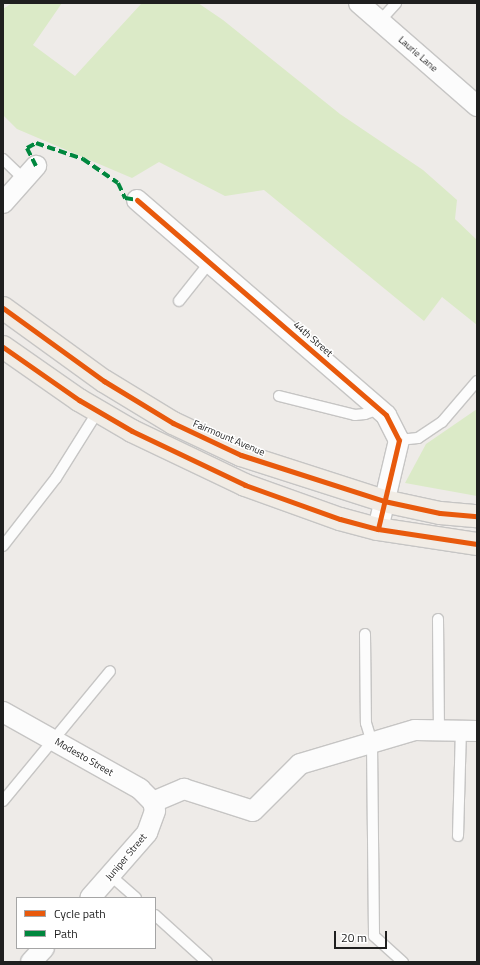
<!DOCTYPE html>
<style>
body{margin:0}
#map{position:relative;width:480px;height:965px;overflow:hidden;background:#eeebe8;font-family:"Titillium Web",sans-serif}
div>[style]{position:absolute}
.grass>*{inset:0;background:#dbeac7}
.roads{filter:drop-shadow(1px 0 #c6c5c4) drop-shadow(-1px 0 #c6c5c4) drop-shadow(0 1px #c6c5c4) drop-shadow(0 -1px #c6c5c4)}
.lane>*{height:10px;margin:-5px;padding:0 5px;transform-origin:5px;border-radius:5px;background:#fcfcfc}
.street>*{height:20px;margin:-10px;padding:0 10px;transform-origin:10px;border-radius:10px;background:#fcfcfc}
.primary>*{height:22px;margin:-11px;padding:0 11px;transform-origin:11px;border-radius:11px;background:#f1ece5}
.quiet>*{height:4px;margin-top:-2px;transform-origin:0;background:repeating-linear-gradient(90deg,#00873e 0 8px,transparent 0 12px)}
.cycleway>*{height:5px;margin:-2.5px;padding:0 2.5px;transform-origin:2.5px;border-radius:2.5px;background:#e8590c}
span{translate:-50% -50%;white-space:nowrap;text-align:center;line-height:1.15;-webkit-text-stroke:3px #fff;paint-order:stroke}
.street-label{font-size:10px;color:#1f1f1f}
.frame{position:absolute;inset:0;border:4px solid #1f1f1f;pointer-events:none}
.legend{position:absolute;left:16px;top:897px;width:140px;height:52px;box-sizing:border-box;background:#fff;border:1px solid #a5a5a5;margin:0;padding:5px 7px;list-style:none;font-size:12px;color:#1f1f1f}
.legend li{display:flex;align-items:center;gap:8px;height:20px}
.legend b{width:20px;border:1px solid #a5a5a5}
.scale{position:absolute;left:334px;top:931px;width:53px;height:18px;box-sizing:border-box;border:2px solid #1f1f1f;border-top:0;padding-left:5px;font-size:12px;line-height:14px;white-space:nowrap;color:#1f1f1f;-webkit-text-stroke:3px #fff;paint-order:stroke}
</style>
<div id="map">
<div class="grass">
<i style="clip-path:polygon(12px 3px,62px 3px,33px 45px,75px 76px,141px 4px,198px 3px,223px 20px,340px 114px,423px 170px,457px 200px,455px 219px,477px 240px,477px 325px,442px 297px,424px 321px,264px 190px,225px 196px,159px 162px,132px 178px,17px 129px,3px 115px,3px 9px)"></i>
<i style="clip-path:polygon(477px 409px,477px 496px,405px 483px,426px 444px)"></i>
</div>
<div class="roads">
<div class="lane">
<i style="left:380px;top:21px;width:24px;rotate:-48deg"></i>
<i style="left:3px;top:159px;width:29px;rotate:44deg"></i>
<i style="left:179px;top:301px;width:50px;rotate:-51.5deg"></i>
<i style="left:279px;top:396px;width:78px;rotate:14deg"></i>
<i style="left:355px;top:415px;width:10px;rotate:-6deg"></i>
<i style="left:365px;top:414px;width:15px;rotate:-20deg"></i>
<i style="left:399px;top:440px;width:19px;rotate:-6deg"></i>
<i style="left:418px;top:438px;width:29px;rotate:-34deg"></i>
<i style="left:442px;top:422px;width:54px;rotate:-49.5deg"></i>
<i style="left:3px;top:546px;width:86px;rotate:-52.1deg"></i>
<i style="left:56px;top:478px;width:79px;rotate:-57.9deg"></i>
<i style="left:438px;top:619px;width:111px;rotate:89.5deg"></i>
<i style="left:365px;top:634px;width:89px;rotate:89.4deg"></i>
<i style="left:366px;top:723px;width:21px;rotate:73deg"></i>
<i style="left:372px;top:743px;width:193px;rotate:89.4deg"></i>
<i style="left:374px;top:936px;width:39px;rotate:42deg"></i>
<i style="left:3px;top:801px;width:168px;rotate:-50.5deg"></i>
<i style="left:458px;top:836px;width:105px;rotate:-88.4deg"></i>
<i style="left:111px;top:876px;width:33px;rotate:41deg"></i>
<i style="left:155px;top:915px;width:70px;rotate:42.1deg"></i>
</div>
<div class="street">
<i style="left:359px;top:3px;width:157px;rotate:41.1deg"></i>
<i style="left:137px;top:200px;width:329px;rotate:40.8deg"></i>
<i style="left:386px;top:415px;width:28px;rotate:63deg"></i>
<i style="left:399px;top:440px;width:91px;rotate:103.3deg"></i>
<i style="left:3px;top:203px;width:50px;rotate:-48.3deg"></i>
<i style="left:3px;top:712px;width:157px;rotate:29.3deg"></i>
<i style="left:140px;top:789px;width:18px;rotate:45deg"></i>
<i style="left:153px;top:802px;width:9px;rotate:77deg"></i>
<i style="left:155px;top:811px;width:23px;rotate:110deg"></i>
<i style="left:147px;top:833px;width:86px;rotate:131.2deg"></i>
<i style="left:153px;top:802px;width:34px;rotate:-23deg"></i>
<i style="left:184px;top:789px;width:72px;rotate:17.7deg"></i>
<i style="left:253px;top:811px;width:66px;rotate:-45deg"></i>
<i style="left:300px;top:764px;width:120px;rotate:-16.5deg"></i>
<i style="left:415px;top:730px;width:62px;rotate:0.9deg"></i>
<i style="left:31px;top:962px;width:19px;rotate:-47deg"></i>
</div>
<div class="primary">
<i style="left:3px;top:308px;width:125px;rotate:35.9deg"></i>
<i style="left:104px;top:381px;width:81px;rotate:31.3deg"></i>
<i style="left:173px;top:423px;width:75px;rotate:25.2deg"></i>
<i style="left:241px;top:455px;width:150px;rotate:17.8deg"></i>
<i style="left:384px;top:501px;width:57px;rotate:12.1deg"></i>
<i style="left:440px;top:513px;width:37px;rotate:5deg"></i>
<i style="left:3px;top:347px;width:93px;rotate:34.9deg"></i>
<i style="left:79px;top:400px;width:61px;rotate:30.3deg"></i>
<i style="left:132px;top:431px;width:125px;rotate:25.5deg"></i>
<i style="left:245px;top:485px;width:101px;rotate:19.7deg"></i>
<i style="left:340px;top:519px;width:39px;rotate:15deg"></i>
<i style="left:378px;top:529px;width:100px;rotate:8.6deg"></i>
</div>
</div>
<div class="quiet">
<i style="left:36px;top:166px;width:20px;rotate:-117deg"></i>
<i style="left:27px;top:148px;width:10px;rotate:-29deg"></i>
<i style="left:36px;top:143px;width:50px;rotate:18.8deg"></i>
<i style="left:83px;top:159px;width:42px;rotate:34.4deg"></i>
<i style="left:118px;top:183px;width:17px;rotate:65deg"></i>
<i style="left:125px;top:198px;width:12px;rotate:9deg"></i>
</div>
<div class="cycleway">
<i style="left:137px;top:200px;width:329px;rotate:40.8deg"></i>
<i style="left:386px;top:415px;width:28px;rotate:63deg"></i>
<i style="left:399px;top:440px;width:91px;rotate:103.3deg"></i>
<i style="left:3px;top:308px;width:125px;rotate:35.9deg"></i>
<i style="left:104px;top:381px;width:81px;rotate:31.3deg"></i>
<i style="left:173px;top:423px;width:75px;rotate:25.2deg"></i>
<i style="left:241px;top:455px;width:150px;rotate:17.8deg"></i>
<i style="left:384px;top:501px;width:57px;rotate:12.1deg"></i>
<i style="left:440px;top:513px;width:37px;rotate:5deg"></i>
<i style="left:3px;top:347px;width:93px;rotate:34.9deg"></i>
<i style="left:79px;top:400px;width:61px;rotate:30.3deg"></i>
<i style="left:132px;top:431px;width:125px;rotate:25.5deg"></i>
<i style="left:245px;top:485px;width:101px;rotate:19.7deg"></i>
<i style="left:340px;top:519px;width:39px;rotate:15deg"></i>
<i style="left:378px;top:529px;width:100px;rotate:8.6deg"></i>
</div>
<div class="street-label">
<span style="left:418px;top:54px;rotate:41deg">Laurie Lane</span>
<span style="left:313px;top:339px;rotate:41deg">44th Street</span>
<span style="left:229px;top:438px;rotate:23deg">Fairmount Avenue</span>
<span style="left:84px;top:757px;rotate:30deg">Modesto Street</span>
<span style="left:126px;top:857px;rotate:-50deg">Juniper Street</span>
</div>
<div class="frame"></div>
<ul class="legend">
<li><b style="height:5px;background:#e8590c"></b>Cycle path</li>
<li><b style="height:5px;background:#00873e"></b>Path</li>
</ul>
<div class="scale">20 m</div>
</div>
